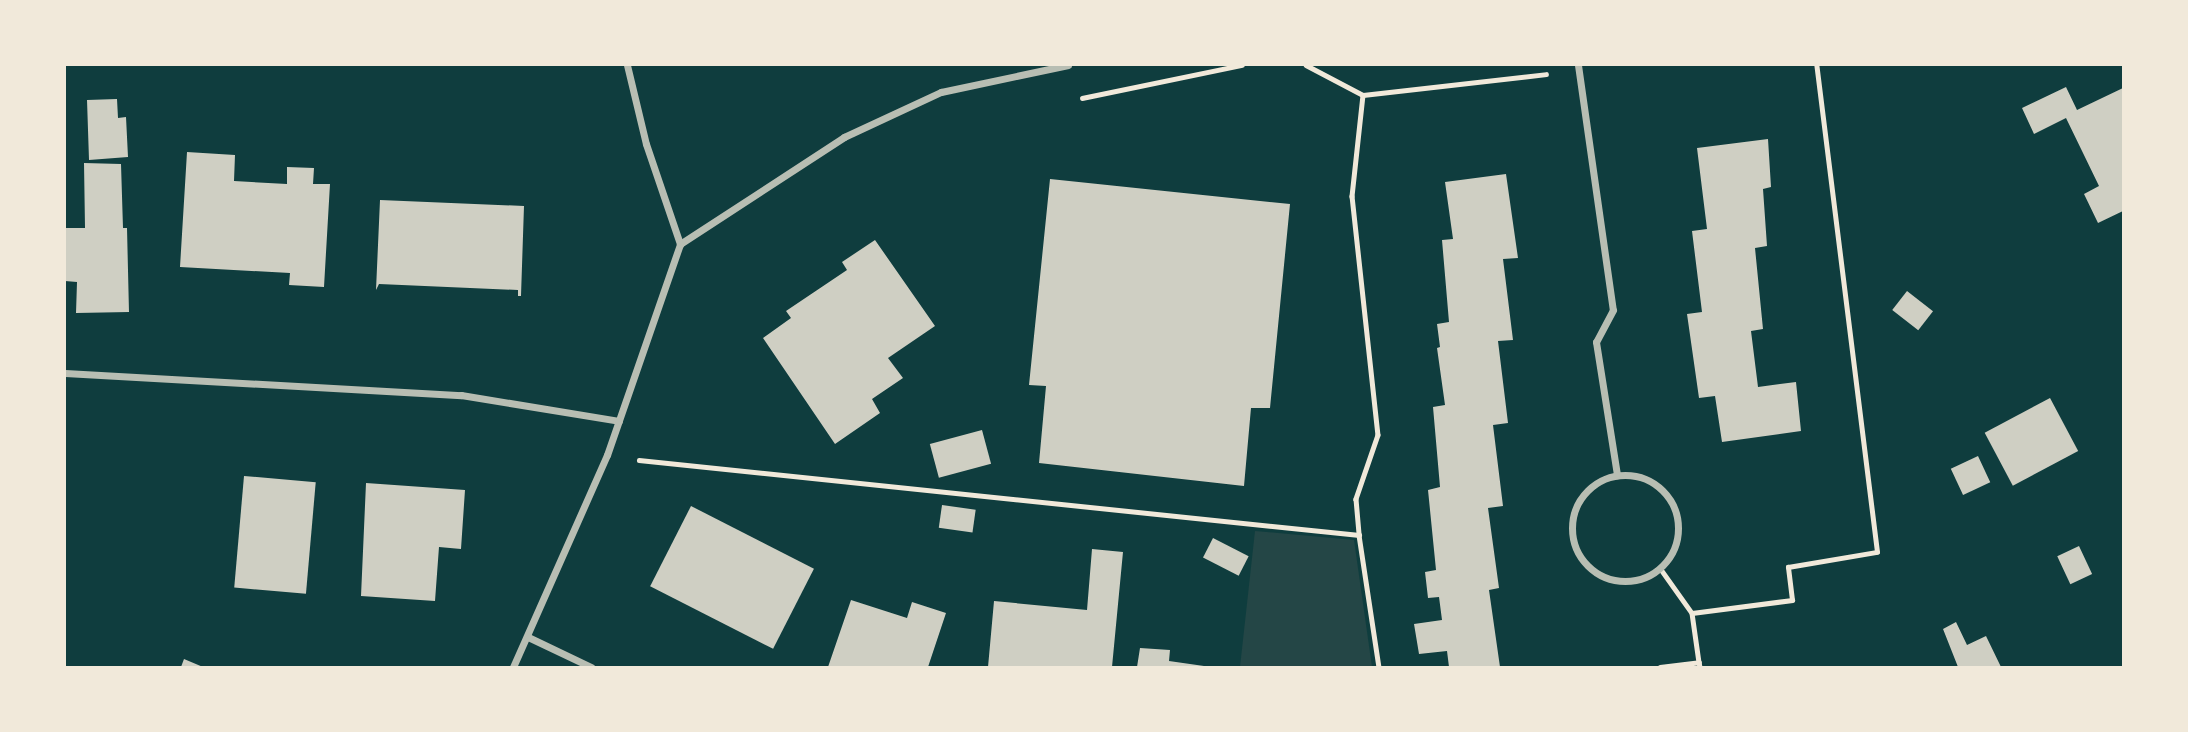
<!DOCTYPE html>
<style>
body{margin:0}
#map{position:relative;width:2188px;height:732px;overflow:hidden;background:#0f3d3e;font-family:"PT Sans",sans-serif}
div>[style]{position:absolute}
.green>*{inset:0;background:#244646}
.building>*{inset:0;background:#cfcfc3;transform-origin:0 0}
.path>*{height:4.5px;margin:-2.25px;padding:0 2.25px;transform-origin:2.25px;border-radius:2.25px;background:#f1e9da}
.minor>*{height:7px;margin:-3.5px;padding:0 3.5px;transform-origin:3.5px;border-radius:3.5px;background:#b8beb3}
.minor>.ring{margin:-3.5px;padding:0;box-sizing:content-box;background:none;border:7px solid #b8beb3;border-radius:50%}
span{translate:-50% -50%;white-space:nowrap;text-align:center;line-height:1.15;-webkit-text-stroke:7px #f1e9da;paint-order:stroke}
.frame{position:absolute;inset:0;border:66px solid #f1e9da;pointer-events:none}
</style>
<div id="map">
<div class="green">
<i style="clip-path:polygon(1255px 531px,1354px 540px,1372px 667px,1240px 667px)"></i>
</div>
<div class="building">
<i style="clip-path:polygon(2066px 87px,2077px 110px,2123px 88px,2123px 211px,2098px 223px,2084px 194px,2099px 186px,2066px 118px,2034px 134px,2022px 108px)"></i>
<i style="clip-path:polygon(117px 99px,118px 118px,126px 117px,128px 157px,89px 160px,87px 100px)"></i>
<i style="clip-path:polygon(1768px 139px,1771px 187px,1763px 189px,1767px 246px,1755px 248px,1763px 329px,1751px 331px,1758px 387px,1796px 382px,1801px 431px,1722px 442px,1715px 396px,1699px 398px,1687px 314px,1702px 312px,1692px 231px,1707px 229px,1697px 148px)"></i>
<i style="clip-path:polygon(187px 152px,235px 155px,234px 181px,287px 184px,287px 167px,314px 168px,313px 184px,330px 184px,324px 287px,289px 285px,290px 273px,180px 267px)"></i>
<i style="clip-path:polygon(84px 163px,121px 164px,123px 228px,127px 228px,129px 312px,76px 313px,77px 282px,65px 281px,65px 228px,85px 228px)"></i>
<i style="clip-path:polygon(1506px 174px,1518px 258px,1503px 259px,1513px 340px,1498px 341px,1508px 423px,1493px 425px,1503px 506px,1488px 508px,1499px 588px,1489px 590px,1500px 667px,1449px 667px,1447px 651px,1419px 654px,1414px 624px,1442px 620px,1439px 597px,1428px 598px,1425px 572px,1436px 570px,1428px 490px,1440px 487px,1433px 407px,1445px 405px,1437px 348px,1440px 347px,1437px 324px,1449px 322px,1442px 240px,1453px 239px,1445px 182px)"></i>
<i style="clip-path:polygon(1050px 179px,1290px 204px,1270px 408px,1251px 408px,1244px 486px,1039px 463px,1046px 386px,1029px 385px)"></i>
<i style="clip-path:polygon(380px 200px,524px 206px,521px 296px,518px 296px,518px 290px,379px 284px,376px 290px)"></i>
<i style="clip-path:polygon(875px 240px,935px 326px,888px 358px,903px 378px,872px 399px,880px 413px,835px 444px,763px 338px,791px 318px,786px 311px,847px 270px,842px 262px)"></i>
<i style="left:1907px;top:291px;width:33px;height:24px;rotate:38deg"></i>
<i style="left:2050px;top:398px;width:60px;height:74px;rotate:62deg"></i>
<i style="left:982px;top:430px;width:35px;height:54px;rotate:75deg"></i>
<i style="left:1978px;top:456px;width:29px;height:30px;rotate:65deg"></i>
<i style="left:244px;top:476px;width:72px;height:112px;rotate:5deg"></i>
<i style="clip-path:polygon(366px 483px,465px 490px,461px 549px,439px 547px,435px 601px,361px 596px)"></i>
<i style="left:942px;top:505px;width:34px;height:23px;rotate:8deg"></i>
<i style="left:691px;top:506px;width:138px;height:90px;rotate:27deg"></i>
<i style="left:1213px;top:538px;width:40px;height:22px;rotate:27deg"></i>
<i style="left:2079px;top:546px;width:31px;height:24px;rotate:65deg"></i>
<i style="clip-path:polygon(1092px 549px,1123px 552px,1112px 667px,988px 667px,994px 601px,1087px 610px)"></i>
<i style="clip-path:polygon(851px 600px,907px 618px,912px 602px,946px 613px,928px 667px,828px 667px)"></i>
<i style="clip-path:polygon(1956px 622px,1967px 645px,1986px 636px,2001px 667px,1958px 667px,1943px 629px)"></i>
<i style="clip-path:polygon(1140px 648px,1170px 650px,1169px 661px,1211px 667px,1137px 667px)"></i>
<i style="clip-path:polygon(184px 659px,203px 667px,181px 667px)"></i>
</div>
<div class="path">
<i style="left:1306px;top:65px;width:64px;rotate:27.8deg"></i>
<i style="left:1363px;top:95px;width:102px;rotate:96.2deg"></i>
<i style="left:1352px;top:196px;width:240px;rotate:83.8deg"></i>
<i style="left:1378px;top:435px;width:68px;rotate:109deg"></i>
<i style="left:1356px;top:499px;width:36px;rotate:85deg"></i>
<i style="left:1363px;top:95px;width:184px;rotate:-6.5deg"></i>
<i style="left:1082px;top:98px;width:163px;rotate:-11.7deg"></i>
<i style="left:639px;top:460px;width:724px;rotate:5.95deg"></i>
<i style="left:1359px;top:535px;width:134px;rotate:81.4deg"></i>
<i style="left:1660px;top:568px;width:55px;rotate:54.6deg"></i>
<i style="left:1692px;top:613px;width:49px;rotate:81.9deg"></i>
<i style="left:1692px;top:613px;width:101px;rotate:-7.4deg"></i>
<i style="left:1792px;top:600px;width:33px;rotate:-97deg"></i>
<i style="left:1788px;top:567px;width:90px;rotate:-9.6deg"></i>
<i style="left:1877px;top:552px;width:491px;rotate:-97.1deg"></i>
<i style="left:1660px;top:667px;width:39px;rotate:-7deg"></i>
<i style="left:1699px;top:662px;width:5px;rotate:79deg"></i>
</div>
<div class="minor">
<i style="left:627px;top:65px;width:81px;rotate:76.5deg"></i>
<i style="left:646px;top:144px;width:106px;rotate:71.2deg"></i>
<i style="left:1578px;top:65px;width:247px;rotate:81.9deg"></i>
<i style="left:1613px;top:310px;width:36px;rotate:118deg"></i>
<i style="left:1596px;top:342px;width:135px;rotate:81deg"></i>
<i style="left:680px;top:244px;width:196px;rotate:-33.1deg"></i>
<i style="left:844px;top:137px;width:107px;rotate:-24.9deg"></i>
<i style="left:941px;top:92px;width:130px;rotate:-12deg"></i>
<i style="left:65px;top:373px;width:397px;rotate:3.2deg"></i>
<i style="left:461px;top:395px;width:160px;rotate:9.3deg"></i>
<i class="ring" style="left:1572px;top:475px;width:99px;height:99px"></i>
<i style="left:528px;top:637px;width:70px;rotate:25.5deg"></i>
<i style="left:513px;top:667px;width:232px;rotate:-66.1deg"></i>
<i style="left:607px;top:455px;width:223px;rotate:-70.9deg"></i>
</div>
<div class="frame"></div>
</div>
